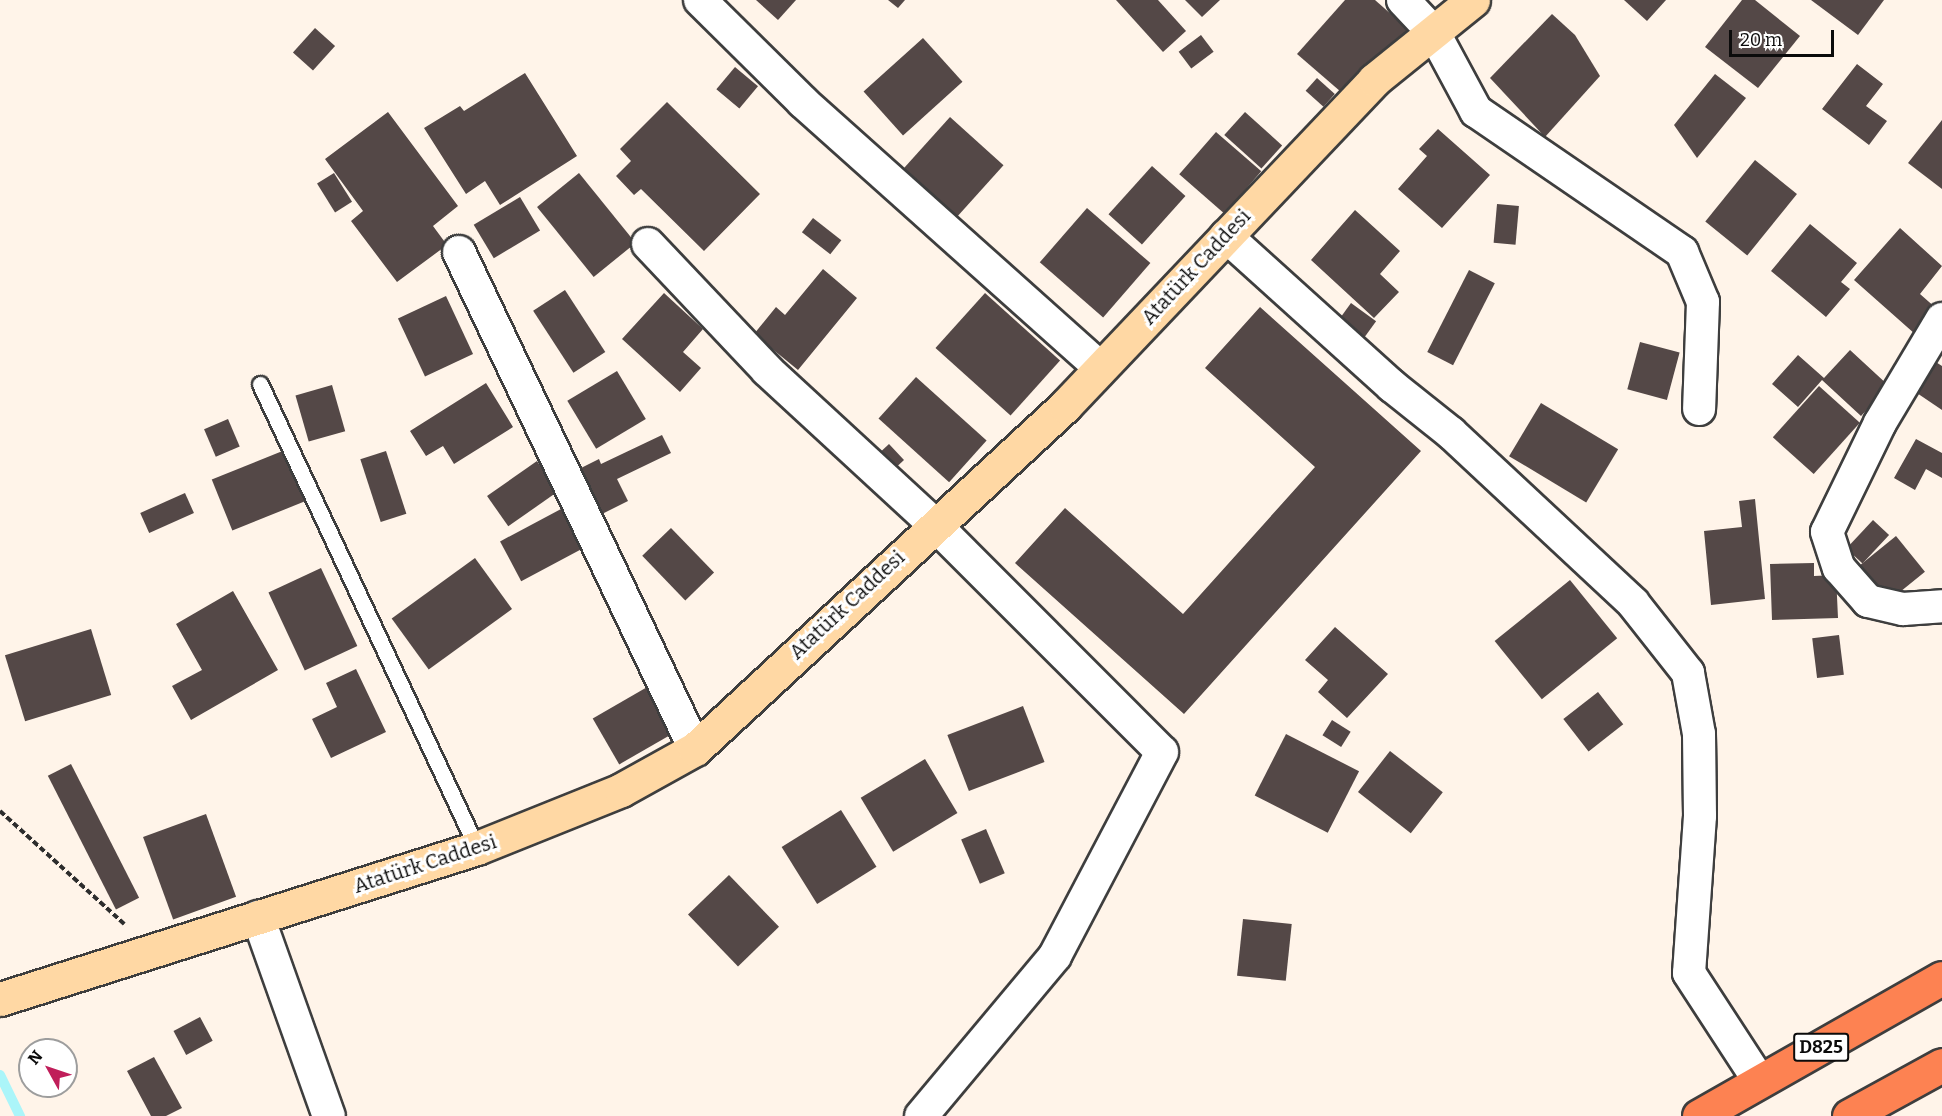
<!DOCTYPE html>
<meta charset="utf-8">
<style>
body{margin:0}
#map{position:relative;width:1942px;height:1116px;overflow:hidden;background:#fff4e9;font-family:Bitter,serif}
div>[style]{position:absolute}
.stream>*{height:10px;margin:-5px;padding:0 5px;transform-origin:5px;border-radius:5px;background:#abf5f9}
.building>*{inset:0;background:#544847;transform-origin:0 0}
.path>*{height:4px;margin-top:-2px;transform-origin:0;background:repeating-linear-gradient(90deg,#2d2d2d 0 6px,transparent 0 9px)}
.roads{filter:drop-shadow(2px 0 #3e3e3e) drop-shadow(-2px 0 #3e3e3e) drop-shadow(0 2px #3e3e3e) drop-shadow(0 -2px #3e3e3e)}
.service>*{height:15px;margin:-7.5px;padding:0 7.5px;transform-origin:7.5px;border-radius:7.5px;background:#fff}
.minor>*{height:32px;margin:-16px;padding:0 16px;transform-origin:16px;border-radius:16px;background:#fff}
.secondary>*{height:33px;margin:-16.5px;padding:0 16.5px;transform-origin:16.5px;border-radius:16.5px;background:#ffd8a4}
.trunk>*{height:33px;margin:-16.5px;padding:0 16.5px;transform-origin:16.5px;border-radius:16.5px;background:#fd8252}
span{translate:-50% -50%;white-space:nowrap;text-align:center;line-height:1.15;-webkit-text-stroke:6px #fff;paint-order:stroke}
.shield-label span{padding:2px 4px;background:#fff;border:2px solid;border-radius:4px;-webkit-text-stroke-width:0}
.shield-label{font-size:18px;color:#0b0b0b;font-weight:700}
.street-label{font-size:20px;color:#0b0b0b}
.north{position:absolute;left:18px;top:1038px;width:60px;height:60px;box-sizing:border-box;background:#fff;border:2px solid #9d9d9d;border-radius:50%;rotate:310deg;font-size:16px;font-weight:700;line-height:24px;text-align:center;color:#0b0b0b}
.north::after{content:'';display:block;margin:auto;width:21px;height:27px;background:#c01e5a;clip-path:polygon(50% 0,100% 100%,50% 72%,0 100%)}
.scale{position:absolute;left:1729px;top:30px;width:105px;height:27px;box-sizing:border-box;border:3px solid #0b0b0b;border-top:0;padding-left:8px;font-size:18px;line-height:21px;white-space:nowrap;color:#0b0b0b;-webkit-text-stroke:4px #fff;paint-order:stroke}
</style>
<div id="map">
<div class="stream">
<i style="left:0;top:1075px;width:46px;rotate:64deg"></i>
</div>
<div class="building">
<i style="clip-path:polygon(756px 0,796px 0,778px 20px)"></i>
<i style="clip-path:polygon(888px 0,905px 0,898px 8px)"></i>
<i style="clip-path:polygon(1116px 0,1158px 0,1186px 31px,1163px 52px)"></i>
<i style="clip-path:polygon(1185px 0,1220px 0,1202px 17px)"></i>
<i style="clip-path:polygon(1345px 0,1375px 0,1409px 30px,1348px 98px,1297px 54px)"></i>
<i style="clip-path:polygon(1624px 0,1666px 0,1647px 21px)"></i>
<i style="clip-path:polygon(1742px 0,1755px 0,1800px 36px,1758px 88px,1705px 47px)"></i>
<i style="clip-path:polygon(1811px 0,1884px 0,1858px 35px)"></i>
<i style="clip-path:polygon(1552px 14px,1575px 35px,1600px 76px,1545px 137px,1490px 78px)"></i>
<i style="left:315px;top:28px;width:27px;height:33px;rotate:42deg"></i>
<i style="left:1201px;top:35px;width:21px;height:28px;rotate:53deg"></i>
<i style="left:923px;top:38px;width:59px;height:80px;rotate:48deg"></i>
<i style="clip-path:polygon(1857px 64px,1883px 84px,1866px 106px,1887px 121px,1869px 145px,1822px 109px)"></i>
<i style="left:735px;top:67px;width:30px;height:29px;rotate:40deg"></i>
<i style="clip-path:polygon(525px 73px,577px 156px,500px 205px,485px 181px,466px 194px,424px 128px,460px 106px,464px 111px)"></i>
<i style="clip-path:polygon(1715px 74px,1746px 98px,1697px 158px,1674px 125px)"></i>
<i style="left:1317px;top:78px;width:24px;height:17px;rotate:42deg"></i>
<i style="clip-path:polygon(667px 102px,760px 194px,704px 251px,641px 189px,634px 195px,616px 176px,631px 161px,620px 149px)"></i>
<i style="clip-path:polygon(388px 112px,458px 206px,433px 226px,447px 245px,397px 282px,351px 221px,363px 211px,325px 159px)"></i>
<i style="left:1245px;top:112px;width:50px;height:31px;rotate:42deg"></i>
<i style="left:950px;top:117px;width:72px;height:69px;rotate:42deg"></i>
<i style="clip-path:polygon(1942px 120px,1942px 189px,1908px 163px)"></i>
<i style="clip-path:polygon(1438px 129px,1490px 175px,1442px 228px,1398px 189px,1427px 156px,1419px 149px)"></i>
<i style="left:1216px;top:132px;width:60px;height:56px;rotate:41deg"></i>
<i style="left:1755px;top:160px;width:54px;height:79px;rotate:39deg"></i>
<i style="left:1152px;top:166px;width:45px;height:65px;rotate:42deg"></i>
<i style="left:334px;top:173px;width:34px;height:20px;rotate:58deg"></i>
<i style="left:579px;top:173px;width:90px;height:54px;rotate:51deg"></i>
<i style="left:520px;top:197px;width:39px;height:54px;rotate:59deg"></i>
<i style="left:1497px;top:204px;width:22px;height:39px;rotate:5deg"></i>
<i style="left:1087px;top:208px;width:84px;height:72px;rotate:41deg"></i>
<i style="clip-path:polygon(1355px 210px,1400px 251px,1380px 274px,1399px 292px,1374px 318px,1311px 260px)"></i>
<i style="left:813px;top:218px;width:36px;height:18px;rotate:38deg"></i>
<i style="clip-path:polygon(1810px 224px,1857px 263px,1841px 282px,1850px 289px,1826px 317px,1771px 271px)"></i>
<i style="clip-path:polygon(1900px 228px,1942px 266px,1920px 294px,1937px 309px,1915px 334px,1854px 280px)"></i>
<i style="clip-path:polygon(823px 269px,857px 298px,798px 370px,754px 334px,776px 307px,785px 315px)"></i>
<i style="left:1469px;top:270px;width:29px;height:92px;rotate:27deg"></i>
<i style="left:565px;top:290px;width:74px;height:38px;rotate:57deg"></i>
<i style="clip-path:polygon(664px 293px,703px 329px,683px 352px,701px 368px,680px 392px,622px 339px)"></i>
<i style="left:985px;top:293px;width:101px;height:74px;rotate:42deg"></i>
<i style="left:446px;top:296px;width:64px;height:53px;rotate:65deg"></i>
<i style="left:1351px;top:303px;width:31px;height:20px;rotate:36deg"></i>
<i style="clip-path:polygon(1260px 307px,1421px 451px,1184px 714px,1015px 563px,1065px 508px,1183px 614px,1315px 467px,1205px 368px)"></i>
<i style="left:1640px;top:342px;width:41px;height:49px;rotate:15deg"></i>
<i style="clip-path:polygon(1850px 350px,1889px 386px,1861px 416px,1822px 380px,1798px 407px,1772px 384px,1798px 355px,1824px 378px)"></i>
<i style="clip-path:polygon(1931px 359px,1942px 366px,1942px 410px,1911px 389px)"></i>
<i style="left:617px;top:371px;width:56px;height:58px;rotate:59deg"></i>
<i style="left:916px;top:377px;width:95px;height:56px;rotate:42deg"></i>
<i style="clip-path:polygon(486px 383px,513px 427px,454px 464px,443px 446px,426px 456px,410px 431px)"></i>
<i style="left:332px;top:385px;width:48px;height:38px;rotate:74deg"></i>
<i style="left:1819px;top:386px;width:55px;height:69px;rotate:42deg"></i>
<i style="left:1541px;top:403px;width:90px;height:62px;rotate:31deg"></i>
<i style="left:228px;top:419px;width:30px;height:26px;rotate:67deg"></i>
<i style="clip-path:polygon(662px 435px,671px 453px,617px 479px,628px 501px,600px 515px,579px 469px,599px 459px,601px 464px)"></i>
<i style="clip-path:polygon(1916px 439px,1942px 453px,1942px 478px,1926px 469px,1915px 490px,1894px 478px)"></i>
<i style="left:889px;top:444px;width:22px;height:18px;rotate:47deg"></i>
<i style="left:285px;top:450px;width:55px;height:79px;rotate:68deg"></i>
<i style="left:386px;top:451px;width:66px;height:27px;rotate:72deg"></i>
<i style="left:537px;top:461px;width:37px;height:61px;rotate:55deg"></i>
<i style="left:185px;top:493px;width:22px;height:49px;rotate:66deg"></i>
<i style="clip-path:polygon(1755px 499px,1765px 599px,1711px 605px,1704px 531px,1742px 527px,1739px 501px)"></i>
<i style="left:561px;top:509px;width:45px;height:69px;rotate:62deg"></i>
<i style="left:1873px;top:520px;width:22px;height:39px;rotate:43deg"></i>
<i style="left:671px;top:528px;width:62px;height:40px;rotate:46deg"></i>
<i style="left:1896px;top:536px;width:46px;height:48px;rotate:51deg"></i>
<i style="left:475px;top:558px;width:63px;height:103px;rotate:54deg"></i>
<i style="clip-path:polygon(1814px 563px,1814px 576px,1836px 575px,1838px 618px,1772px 620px,1770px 564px)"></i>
<i style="left:321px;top:568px;width:86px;height:58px;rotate:65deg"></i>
<i style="left:1570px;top:580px;width:75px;height:97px;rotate:51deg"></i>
<i style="clip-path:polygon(233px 591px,278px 670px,191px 720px,172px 686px,202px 670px,176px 624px)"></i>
<i style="clip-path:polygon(1335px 627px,1388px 674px,1347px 718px,1318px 692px,1328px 680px,1305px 660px)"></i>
<i style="left:91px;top:629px;width:69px;height:90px;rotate:73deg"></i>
<i style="left:1839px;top:635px;width:40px;height:27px;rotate:83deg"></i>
<i style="clip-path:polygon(356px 669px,386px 732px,331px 758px,312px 719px,337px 707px,326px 683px)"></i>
<i style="left:649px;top:686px;width:53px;height:65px;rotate:60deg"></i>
<i style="left:1598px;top:692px;width:41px;height:44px;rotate:52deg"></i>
<i style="left:1023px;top:706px;width:60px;height:81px;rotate:69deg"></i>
<i style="left:1332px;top:720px;width:22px;height:18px;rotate:32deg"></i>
<i style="left:1286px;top:734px;width:82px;height:69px;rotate:27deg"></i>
<i style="left:1390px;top:751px;width:67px;height:52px;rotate:38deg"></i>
<i style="left:925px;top:759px;width:63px;height:75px;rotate:59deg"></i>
<i style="left:71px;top:764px;width:150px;height:26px;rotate:63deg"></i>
<i style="left:841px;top:810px;width:67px;height:70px;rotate:58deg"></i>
<i style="left:206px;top:814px;width:88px;height:67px;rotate:70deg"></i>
<i style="left:986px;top:829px;width:48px;height:27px;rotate:67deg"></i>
<i style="left:729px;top:875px;width:72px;height:57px;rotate:46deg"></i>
<i style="left:1243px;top:919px;width:49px;height:57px;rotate:6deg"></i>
<i style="left:200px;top:1017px;width:27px;height:30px;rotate:62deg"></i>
<i style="clip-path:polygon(154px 1057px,182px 1108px,166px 1116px,151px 1116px,127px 1071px)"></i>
</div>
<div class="path">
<i style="left:0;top:811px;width:168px;rotate:42.3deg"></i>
</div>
<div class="roads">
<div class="service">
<i style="left:260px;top:384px;width:512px;rotate:64.94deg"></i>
</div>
<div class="minor">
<i style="left:700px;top:0;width:145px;rotate:44.7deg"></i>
<i style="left:803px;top:102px;width:399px;rotate:41.8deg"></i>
<i style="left:1403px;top:0;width:45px;rotate:46.8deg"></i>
<i style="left:1434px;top:33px;width:89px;rotate:61.7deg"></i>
<i style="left:1476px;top:111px;width:250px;rotate:34.4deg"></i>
<i style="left:1682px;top:252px;width:54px;rotate:67.2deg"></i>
<i style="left:1703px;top:302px;width:107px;rotate:92.1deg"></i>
<i style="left:1226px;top:236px;width:224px;rotate:42.1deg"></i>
<i style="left:1392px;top:386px;width:75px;rotate:38.5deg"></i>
<i style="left:1451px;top:433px;width:249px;rotate:43deg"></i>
<i style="left:1633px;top:603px;width:89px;rotate:51.8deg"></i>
<i style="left:1688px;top:673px;width:62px;rotate:79.8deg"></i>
<i style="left:1699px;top:734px;width:82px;rotate:89.3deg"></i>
<i style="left:1700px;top:816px;width:157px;rotate:94deg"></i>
<i style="left:1689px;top:973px;width:130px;rotate:56.9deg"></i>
<i style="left:648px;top:244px;width:173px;rotate:46.6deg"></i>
<i style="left:767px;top:370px;width:227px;rotate:42.7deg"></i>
<i style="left:934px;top:524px;width:322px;rotate:45deg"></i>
<i style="left:1162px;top:752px;width:230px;rotate:117.7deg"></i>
<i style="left:1055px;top:956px;width:209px;rotate:129.9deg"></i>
<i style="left:459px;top:252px;width:550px;rotate:64.6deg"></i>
<i style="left:1942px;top:319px;width:121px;rotate:120.8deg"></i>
<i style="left:1880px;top:423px;width:121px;rotate:115.9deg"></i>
<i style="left:1827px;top:532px;width:38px;rotate:72deg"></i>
<i style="left:1839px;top:568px;width:44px;rotate:48.7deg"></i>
<i style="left:1868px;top:601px;width:36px;rotate:13deg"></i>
<i style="left:1903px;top:609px;width:39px;rotate:-4deg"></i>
<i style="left:258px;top:917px;width:211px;rotate:70.4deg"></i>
</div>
<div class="secondary">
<i style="left:0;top:999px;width:500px;rotate:-17.57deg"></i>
<i style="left:477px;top:848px;width:155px;rotate:-21.9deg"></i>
<i style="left:621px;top:790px;width:85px;rotate:-29deg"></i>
<i style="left:695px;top:749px;width:505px;rotate:-42.83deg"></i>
<i style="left:1065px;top:406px;width:449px;rotate:-46.5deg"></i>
<i style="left:1374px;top:80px;width:127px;rotate:-38.9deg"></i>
</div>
<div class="trunk">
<i style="left:1699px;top:1116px;width:279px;rotate:-29.6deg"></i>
<i style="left:1849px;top:1116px;width:106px;rotate:-28.7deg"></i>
</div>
</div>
<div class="shield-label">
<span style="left:1821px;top:1047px">D825</span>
</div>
<div class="street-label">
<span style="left:1196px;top:267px;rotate:-47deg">Atatürk Caddesi</span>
<span style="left:847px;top:605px;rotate:-43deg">Atatürk Caddesi</span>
<span style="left:425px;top:864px;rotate:-18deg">Atatürk Caddesi</span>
</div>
<div class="north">N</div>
<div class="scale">20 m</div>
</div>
